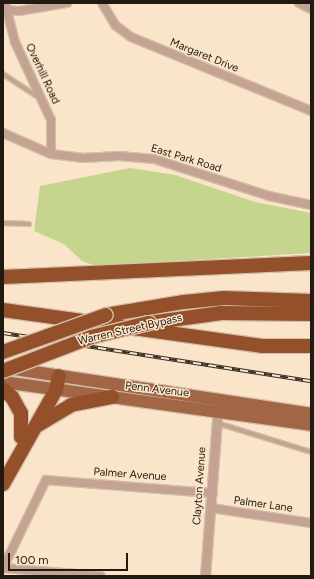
<!DOCTYPE html>
<style>
body{margin:0}
#map{position:relative;width:314px;height:579px;overflow:hidden;background:#fbe5ca;font-family:Figtree,sans-serif}
div>[style]{position:absolute}
.green>*{inset:0;background:#c6d58d}
.roads{filter:drop-shadow(1px 0 #d4c0a9) drop-shadow(-1px 0 #d4c0a9) drop-shadow(0 1px #d4c0a9) drop-shadow(0 -1px #d4c0a9)}
.service>*{height:4px;margin:-2px;padding:0 2px;transform-origin:2px;border-radius:2px;background:#c5a392}
.minor>*{height:8px;margin:-4px;padding:0 4px;transform-origin:4px;border-radius:4px;background:#c5a392}
.tertiary>*{height:9px;margin:-4.5px;padding:0 4.5px;transform-origin:4.5px;border-radius:4.5px;background:#c5a392}
.primary>*{height:12px;margin:-6px;padding:0 6px;transform-origin:6px;border-radius:6px;background:#a26647}
.motorway>*{height:14px;margin:-7px;padding:0 7px;transform-origin:7px;border-radius:7px;background:#94502a}
.rail>*{height:4px;margin-top:-2px;transform-origin:0;background:repeating-linear-gradient(90deg,#fbe5ca 0 8px,#393024 0 16px);box-sizing:border-box;border-block:1px solid #393024}
.bridges{filter:drop-shadow(1px 0 #d4c0a9) drop-shadow(-1px 0 #d4c0a9) drop-shadow(0 1px #d4c0a9) drop-shadow(0 -1px #d4c0a9)}
.motorway-bridge>*{height:14px;margin:-7px;padding:0 7px;transform-origin:7px;border-radius:7px;background:#94502a}
span{translate:-50% -50%;white-space:nowrap;text-align:center;line-height:1.15;-webkit-text-stroke:3px #fbe5ca;paint-order:stroke}
.street-label{font-size:11px;color:#211a10}
.frame{position:absolute;inset:0;border:4px solid #211a10;pointer-events:none}
.scale{position:absolute;left:8px;top:553px;width:120px;height:18px;box-sizing:border-box;border:2px solid #211a10;border-top:0;padding-left:5px;font-size:12px;line-height:14px;white-space:nowrap;color:#211a10;-webkit-text-stroke:3px #fbe5ca;paint-order:stroke}
</style>
<div id="map">
<div class="green">
<i style="clip-path:polygon(130px 168px,175px 175px,255px 202px,311px 213px,311px 253px,96px 266px,82px 261px,64px 244px,34px 231px,40px 186px)"></i>
</div>
<div class="roads">
<div class="service">
<i style="left:3px;top:74px;width:42px;rotate:33.3deg"></i>
<i style="left:3px;top:223px;width:26px;rotate:2deg"></i>
<i style="left:217px;top:423px;width:98px;rotate:17.1deg"></i>
</div>
<div class="minor">
<i style="left:5px;top:3px;width:40px;rotate:75.6deg"></i>
<i style="left:15px;top:42px;width:86px;rotate:65.2deg"></i>
<i style="left:51px;top:120px;width:34px;rotate:90deg"></i>
<i style="left:102px;top:3px;width:26px;rotate:59deg"></i>
<i style="left:115px;top:25px;width:20px;rotate:37deg"></i>
<i style="left:131px;top:37px;width:195px;rotate:22.3deg"></i>
<i style="left:299px;top:3px;width:13px;rotate:27deg"></i>
<i style="left:4px;top:9px;width:15px;rotate:8deg"></i>
<i style="left:19px;top:11px;width:49px;rotate:-9.5deg"></i>
<i style="left:3px;top:133px;width:52px;rotate:23.6deg"></i>
<i style="left:51px;top:154px;width:31px;rotate:7deg"></i>
<i style="left:82px;top:158px;width:37px;rotate:-3deg"></i>
<i style="left:119px;top:156px;width:35px;rotate:5deg"></i>
<i style="left:154px;top:159px;width:121px;rotate:17.8deg"></i>
<i style="left:269px;top:196px;width:43px;rotate:12.1deg"></i>
<i style="left:211px;top:508px;width:101px;rotate:8.5deg"></i>
<i style="left:3px;top:568px;width:98px;rotate:-64deg"></i>
<i style="left:46px;top:480px;width:167px;rotate:4.5deg"></i>
<i style="left:3px;top:568px;width:98px;rotate:4.7deg"></i>
</div>
<div class="tertiary">
<i style="left:205px;top:576px;width:169px;rotate:-85.6deg"></i>
</div>
<div class="primary">
<i style="left:8px;top:368px;width:306px;rotate:8.6deg"></i>
<i style="left:3px;top:382px;width:311px;rotate:7.9deg"></i>
</div>
<div class="motorway">
<i style="left:3px;top:277px;width:308px;rotate:-2.6deg"></i>
<i style="left:3px;top:310px;width:261px;rotate:7.9deg"></i>
<i style="left:262px;top:346px;width:49px"></i>
<i style="left:106px;top:315px;width:79px;rotate:-9.5deg"></i>
<i style="left:184px;top:302px;width:40px;rotate:-5.7deg"></i>
<i style="left:224px;top:298px;width:87px;rotate:2deg"></i>
<i style="left:149px;top:323px;width:73px;rotate:-7.9deg"></i>
<i style="left:221px;top:313px;width:90px;rotate:0.6deg"></i>
<i style="left:3px;top:389px;width:12px;rotate:42deg"></i>
<i style="left:12px;top:397px;width:18px;rotate:61deg"></i>
<i style="left:21px;top:413px;width:24px;rotate:90deg"></i>
<i style="left:38px;top:425px;width:39px;rotate:-31deg"></i>
<i style="left:71px;top:405px;width:42px;rotate:-11deg"></i>
<i style="left:3px;top:484px;width:108px;rotate:-60.6deg"></i>
<i style="left:56px;top:390px;width:14px;rotate:-78deg"></i>
</div>
</div>
<div class="rail">
<i style="left:3px;top:333px;width:312px;rotate:8.9deg"></i>
</div>
<div class="bridges">
<div class="motorway-bridge">
<i style="left:3px;top:352px;width:109px;rotate:-19.8deg"></i>
<i style="left:3px;top:371px;width:94px;rotate:-21.1deg"></i>
<i style="left:91px;top:337px;width:60px;rotate:-13.6deg"></i>
</div>
</div>
<div class="street-label">
<span style="left:204px;top:56px;rotate:22deg">Margaret Drive</span>
<span style="left:42px;top:74px;rotate:65deg">Overhill Road</span>
<span style="left:186px;top:159px;rotate:17deg">East Park Road</span>
<span style="left:130px;top:330px;rotate:-13deg">Warren Street Bypass</span>
<span style="left:157px;top:390px;rotate:7deg">Penn Avenue</span>
<span style="left:130px;top:475px;rotate:4deg">Palmer Avenue</span>
<span style="left:200px;top:486px;rotate:-86deg">Clayton Avenue</span>
<span style="left:263px;top:505px;rotate:8deg">Palmer Lane</span>
</div>
<div class="frame"></div>
<div class="scale">100 m</div>
</div>
